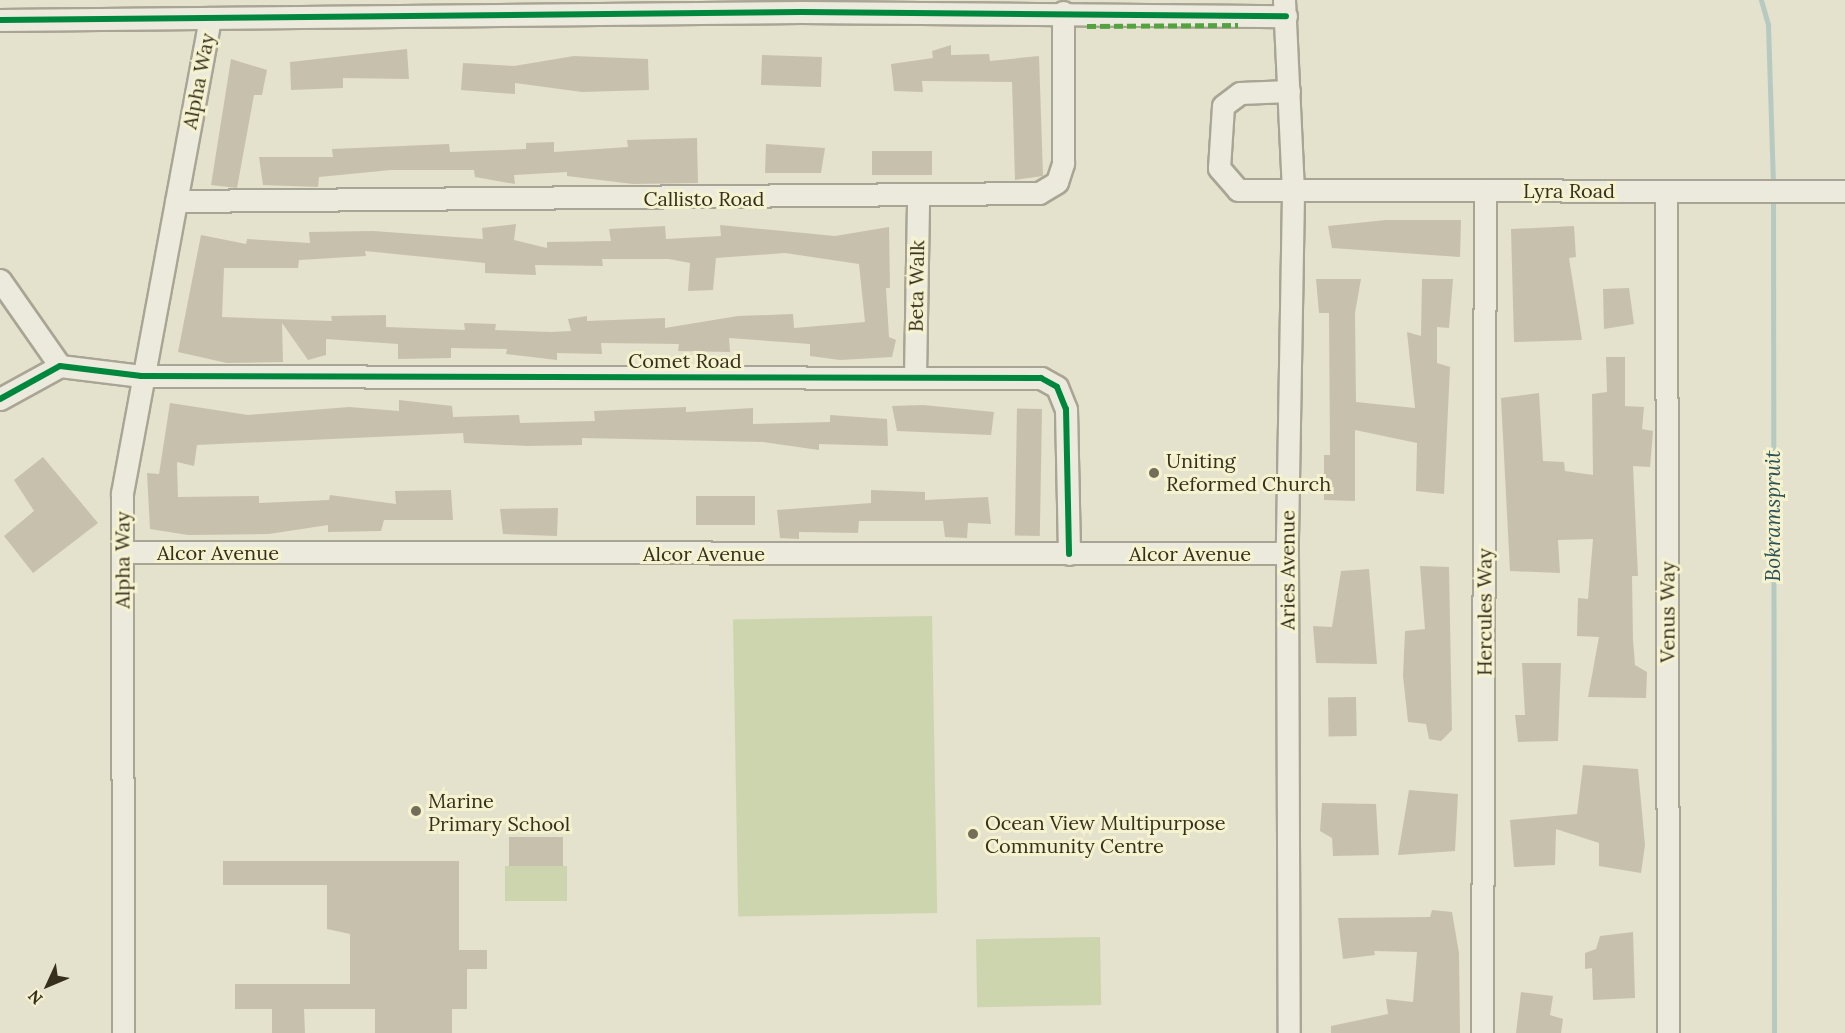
<!DOCTYPE html>
<style>
body{margin:0}
#map{position:relative;width:1845px;height:1033px;overflow:hidden;background:#e4e1cc;font-family:Lora,serif}
div>[style]{position:absolute}
.green>*{inset:0;background:#cdd5ae;transform-origin:0 0}
.stream>*{height:5px;margin:-2.5px;padding:0 2.5px;transform-origin:2.5px;border-radius:2.5px;background:#b7cac2}
.building>*{inset:0;background:#c7c0ad;transform-origin:0 0}
.roads{filter:drop-shadow(2px 0 #a9a595) drop-shadow(-2px 0 #a9a595) drop-shadow(0 2px #a9a595) drop-shadow(0 -2px #a9a595)}
.minor>*{height:21px;margin:-10.5px;padding:0 10.5px;transform-origin:10.5px;border-radius:10.5px;background:#eceadd}
.quiet>*{height:4.5px;margin-top:-2.25px;transform-origin:0;background:repeating-linear-gradient(90deg,#53a441 0 9px,transparent 0 13.5px)}
.cycleway>*{height:6px;margin:-3px;padding:0 3px;transform-origin:3px;border-radius:3px;background:#00873e}
.dots>*{width:16px;height:16px;translate:-50% -50%;box-sizing:border-box;border:3px solid #f5f2d0;border-radius:50%}
span{translate:-50% -50%;white-space:nowrap;text-align:center;line-height:1.15;-webkit-text-stroke:6px #f5f2d0;paint-order:stroke}
.street-label{font-size:20px;color:#372f1d}
.poi-label{font-size:20px;color:#372f1d}
.left{translate:0 -50%;text-align:left}
.water-label{font-size:21px;color:#2c5157;font-style:italic}
.north{position:absolute;left:18px;top:955px;width:60px;height:60px;-webkit-text-stroke:4px #f5f2d0;paint-order:stroke;rotate:226deg;font-size:16px;font-weight:700;line-height:24px;text-align:center;color:#372f1d}
.north::after{content:'';display:block;margin:auto;width:21px;height:27px;background:#372f1d;clip-path:polygon(50% 0,100% 100%,50% 72%,0 100%)}
</style>
<div id="map">
<div class="green">
<i style="left:932px;top:616px;width:297px;height:199px;rotate:89deg"></i>
<i style="left:505px;top:866px;width:62px;height:35px"></i>
<i style="left:1100px;top:937px;width:68px;height:124px;rotate:89deg"></i>
</div>
<div class="stream">
<i style="left:1761px;top:0;width:26px;rotate:74deg"></i>
<i style="left:1768px;top:25px;width:161px;rotate:88.2deg"></i>
<i style="left:1773px;top:196px;width:837px;rotate:89.93deg"></i>
</div>
<div class="building">
<i style="clip-path:polygon(951px 45px,951px 55px,989px 54px,990px 61px,1039px 56px,1043px 176px,1015px 180px,1012px 82px,922px 81px,923px 92px,894px 91px,891px 64px,933px 58px,932px 51px)"></i>
<i style="clip-path:polygon(407px 49px,409px 79px,343px 78px,343px 88px,291px 90px,290px 62px)"></i>
<i style="left:762px;top:55px;width:60px;height:30px;rotate:2deg"></i>
<i style="clip-path:polygon(574px 56px,648px 59px,649px 90px,582px 92px,515px 83px,515px 94px,461px 90px,463px 63px,514px 66px)"></i>
<i style="clip-path:polygon(231px 59px,267px 70px,262px 95px,254px 95px,237px 188px,211px 185px)"></i>
<i style="clip-path:polygon(697px 138px,698px 183px,633px 184px,567px 176px,567px 172px,514px 175px,515px 184px,475px 177px,474px 170px,391px 170px,319px 177px,318px 187px,263px 185px,259px 157px,333px 157px,332px 149px,449px 144px,450px 152px,526px 149px,526px 143px,554px 142px,554px 152px,628px 147px,627px 140px)"></i>
<i style="clip-path:polygon(766px 144px,825px 148px,821px 173px,765px 173px)"></i>
<i style="left:872px;top:151px;width:60px;height:24px"></i>
<i style="clip-path:polygon(1386px 220px,1461px 220px,1460px 257px,1332px 248px,1328px 226px)"></i>
<i style="clip-path:polygon(evenodd,516px 224px,514px 240px,547px 248px,547px 242px,611px 241px,609px 229px,665px 226px,666px 239px,721px 236px,720px 225px,835px 236px,889px 227px,890px 288px,886px 288px,889px 337px,896px 340px,892px 357px,840px 360px,810px 356px,810px 344px,729px 338px,730px 352px,678px 351px,679px 344px,601px 343px,602px 354px,557px 353px,557px 360px,506px 354px,507px 349px,451px 348px,451px 358px,398px 359px,398px 344px,326px 339px,326px 355px,308px 360px,282px 323px,283px 362px,227px 363px,178px 352px,201px 235px,246px 244px,247px 239px,310px 243px,309px 232px,373px 231px,483px 239px,482px 228px,516px 224px,365px 251px,485px 263px,485px 273px,536px 275px,535px 265px,603px 266px,602px 259px,669px 259px,690px 263px,688px 291px,713px 290px,716px 258px,785px 253px,859px 264px,865px 322px,794px 328px,793px 314px,738px 316px,665px 328px,665px 318px,587px 321px,587px 316px,568px 319px,571px 331px,551px 332px,495px 330px,496px 324px,464px 323px,465px 330px,386px 327px,386px 315px,331px 316px,332px 321px,222px 317px,224px 268px,298px 268px,299px 260px,366px 256px,365px 251px)"></i>
<i style="clip-path:polygon(1574px 226px,1576px 257px,1569px 258px,1582px 340px,1514px 342px,1511px 229px)"></i>
<i style="clip-path:polygon(1316px 279px,1361px 279px,1355px 313px,1356px 402px,1415px 408px,1407px 332px,1421px 336px,1422px 279px,1453px 279px,1449px 328px,1437px 327px,1437px 363px,1450px 367px,1444px 494px,1416px 491px,1417px 443px,1355px 430px,1355px 501px,1324px 500px,1324px 455px,1330px 455px,1329px 313px,1319px 313px)"></i>
<i style="clip-path:polygon(1629px 288px,1634px 324px,1604px 329px,1603px 289px)"></i>
<i style="clip-path:polygon(1606px 357px,1625px 357px,1625px 406px,1644px 407px,1642px 429px,1653px 431px,1650px 467px,1633px 466px,1638px 576px,1632px 576px,1633px 640px,1635px 665px,1647px 672px,1646px 698px,1588px 697px,1599px 637px,1577px 636px,1578px 598px,1588px 599px,1593px 539px,1558px 540px,1560px 573px,1510px 571px,1501px 398px,1539px 393px,1543px 461px,1564px 462px,1565px 471px,1593px 475px,1592px 394px,1607px 392px)"></i>
<i style="clip-path:polygon(399px 400px,452px 406px,453px 417px,519px 415px,520px 423px,595px 421px,594px 411px,686px 407px,686px 412px,753px 408px,753px 424px,830px 422px,830px 415px,887px 419px,888px 446px,819px 444px,819px 450px,763px 442px,582px 438px,582px 445px,527px 446px,464px 443px,463px 433px,197px 445px,194px 466px,177px 462px,178px 497px,259px 496px,259px 503px,329px 500px,330px 495px,396px 504px,395px 491px,451px 490px,453px 520px,384px 520px,381px 531px,328px 532px,328px 525px,269px 534px,188px 535px,150px 529px,147px 473px,159px 474px,170px 403px,248px 415px,349px 407px,399px 411px)"></i>
<i style="clip-path:polygon(923px 405px,994px 412px,991px 435px,897px 431px,892px 406px)"></i>
<i style="left:1042px;top:409px;width:127px;height:25px;rotate:91deg"></i>
<i style="clip-path:polygon(43px 457px,98px 523px,33px 573px,4px 536px,34px 511px,14px 480px)"></i>
<i style="clip-path:polygon(871px 490px,925px 492px,925px 500px,988px 497px,991px 524px,968px 523px,967px 538px,945px 537px,943px 521px,859px 521px,858px 533px,799px 532px,799px 539px,780px 538px,777px 510px,871px 503px)"></i>
<i style="left:755px;top:496px;width:29px;height:59px;rotate:90deg"></i>
<i style="clip-path:polygon(558px 508px,557px 536px,503px 534px,500px 509px)"></i>
<i style="clip-path:polygon(1420px 566px,1449px 567px,1452px 730px,1441px 741px,1429px 739px,1426px 724px,1408px 722px,1403px 676px,1405px 631px,1425px 629px)"></i>
<i style="clip-path:polygon(1369px 569px,1377px 664px,1316px 663px,1313px 626px,1332px 627px,1341px 571px)"></i>
<i style="clip-path:polygon(1522px 663px,1561px 663px,1558px 741px,1518px 742px,1515px 715px,1525px 715px)"></i>
<i style="left:1356px;top:697px;width:39px;height:28px;rotate:89deg"></i>
<i style="clip-path:polygon(1583px 765px,1638px 769px,1645px 845px,1641px 873px,1599px 866px,1599px 843px,1556px 829px,1555px 865px,1514px 867px,1510px 820px,1577px 814px)"></i>
<i style="clip-path:polygon(1409px 790px,1458px 794px,1455px 851px,1398px 855px)"></i>
<i style="clip-path:polygon(1322px 803px,1376px 804px,1379px 855px,1333px 856px,1332px 838px,1320px 831px)"></i>
<i style="left:563px;top:837px;width:29px;height:54px;rotate:90deg"></i>
<i style="clip-path:polygon(223px 861px,459px 861px,459px 950px,487px 950px,487px 969px,467px 969px,467px 1009px,452px 1009px,452px 1033px,375px 1033px,375px 1009px,304px 1009px,305px 1033px,272px 1033px,272px 1009px,235px 1009px,235px 984px,350px 984px,350px 934px,327px 929px,327px 885px,223px 885px)"></i>
<i style="clip-path:polygon(1432px 910px,1452px 912px,1459px 953px,1460px 1033px,1331px 1033px,1331px 1026px,1388px 1014px,1386px 999px,1413px 1002px,1417px 952px,1374px 951px,1375px 955px,1343px 959px,1338px 918px,1430px 917px)"></i>
<i style="clip-path:polygon(1633px 932px,1635px 998px,1593px 1000px,1592px 968px,1585px 969px,1585px 953px,1596px 949px,1600px 936px)"></i>
<i style="clip-path:polygon(1521px 992px,1553px 996px,1550px 1015px,1563px 1019px,1561px 1033px,1516px 1033px)"></i>
</div>
<div class="roads">
<div class="minor">
<i style="left:1284px;top:0;width:194px;rotate:87.3deg"></i>
<i style="left:1293px;top:194px;width:359px;rotate:91deg"></i>
<i style="left:1287px;top:553px;width:480px;rotate:89.8deg"></i>
<i style="left:0;top:20px;width:801px;rotate:-0.57deg"></i>
<i style="left:801px;top:12px;width:485px;rotate:0.5deg"></i>
<i style="left:1289px;top:91px;width:49px;rotate:177.7deg"></i>
<i style="left:1240px;top:93px;width:21px;rotate:143deg"></i>
<i style="left:1223px;top:106px;width:62px;rotate:93.7deg"></i>
<i style="left:1219px;top:168px;width:29px;rotate:49deg"></i>
<i style="left:1238px;top:190px;width:607px;rotate:0.09deg"></i>
<i style="left:1666px;top:191px;width:842px;rotate:89.86deg"></i>
<i style="left:176px;top:201px;width:863px;rotate:-0.53deg"></i>
<i style="left:1039px;top:193px;width:21px;rotate:-31deg"></i>
<i style="left:1057px;top:182px;width:20px;rotate:-72deg"></i>
<i style="left:1063px;top:163px;width:151px;rotate:-90deg"></i>
<i style="left:0;top:280px;width:105px;rotate:55.1deg"></i>
<i style="left:915px;top:376px;width:179px;rotate:-89deg"></i>
<i style="left:0;top:399px;width:68px;rotate:-28.8deg"></i>
<i style="left:60px;top:366px;width:82px;rotate:7deg"></i>
<i style="left:141px;top:376px;width:900px;rotate:0.13deg"></i>
<i style="left:1041px;top:378px;width:18px;rotate:29deg"></i>
<i style="left:1057px;top:387px;width:24px;rotate:68deg"></i>
<i style="left:1066px;top:409px;width:145px;rotate:88.8deg"></i>
<i style="left:122px;top:552px;width:1165px;rotate:0.05deg"></i>
<i style="left:123px;top:1033px;width:540px;rotate:-90.11deg"></i>
<i style="left:122px;top:493px;width:483px;rotate:-79.5deg"></i>
<i style="left:1482px;top:1033px;width:843px;rotate:-89.8deg"></i>
</div>
</div>
<div class="quiet">
<i style="left:1087px;top:26px;width:151px;rotate:-0.4deg"></i>
</div>
<div class="cycleway">
<i style="left:0;top:20px;width:801px;rotate:-0.57deg"></i>
<i style="left:801px;top:12px;width:485px;rotate:0.5deg"></i>
<i style="left:0;top:399px;width:68px;rotate:-28.8deg"></i>
<i style="left:60px;top:366px;width:82px;rotate:7deg"></i>
<i style="left:141px;top:376px;width:900px;rotate:0.13deg"></i>
<i style="left:1041px;top:378px;width:18px;rotate:29deg"></i>
<i style="left:1057px;top:387px;width:24px;rotate:68deg"></i>
<i style="left:1066px;top:409px;width:145px;rotate:88.8deg"></i>
</div>
<div class="dots">
<i style="left:1154px;top:473px;background:#746d5a"></i>
<i style="left:416px;top:811px;background:#746d5a"></i>
<i style="left:973px;top:834px;background:#746d5a"></i>
</div>
<div class="street-label">
<span style="left:198px;top:81px;rotate:-79deg">Alpha Way</span>
<span style="left:1569px;top:190px">Lyra Road</span>
<span style="left:704px;top:198px">Callisto Road</span>
<span style="left:916px;top:286px;rotate:-89deg">Beta Walk</span>
<span style="left:685px;top:360px">Comet Road</span>
<span style="left:218px;top:552px">Alcor Avenue</span>
<span style="left:704px;top:553px">Alcor Avenue</span>
<span style="left:1190px;top:553px">Alcor Avenue</span>
<span style="left:122px;top:560px;rotate:-90deg">Alpha Way</span>
<span style="left:1287px;top:570px;rotate:-90deg">Aries Avenue</span>
<span style="left:1484px;top:612px;rotate:-90deg">Hercules Way</span>
<span style="left:1667px;top:612px;rotate:-90deg">Venus Way</span>
</div>
<div class="poi-label">
<span class="left" style="left:1166px;top:472px">Uniting<br>Reformed Church</span>
<span class="left" style="left:428px;top:812px">Marine<br>Primary School</span>
<span class="left" style="left:985px;top:834px">Ocean View Multipurpose<br>Community Centre</span>
</div>
<div class="water-label">
<span style="left:1773px;top:516px;rotate:-90deg">Bokramspruit</span>
</div>
<div class="north">N</div>
</div>
